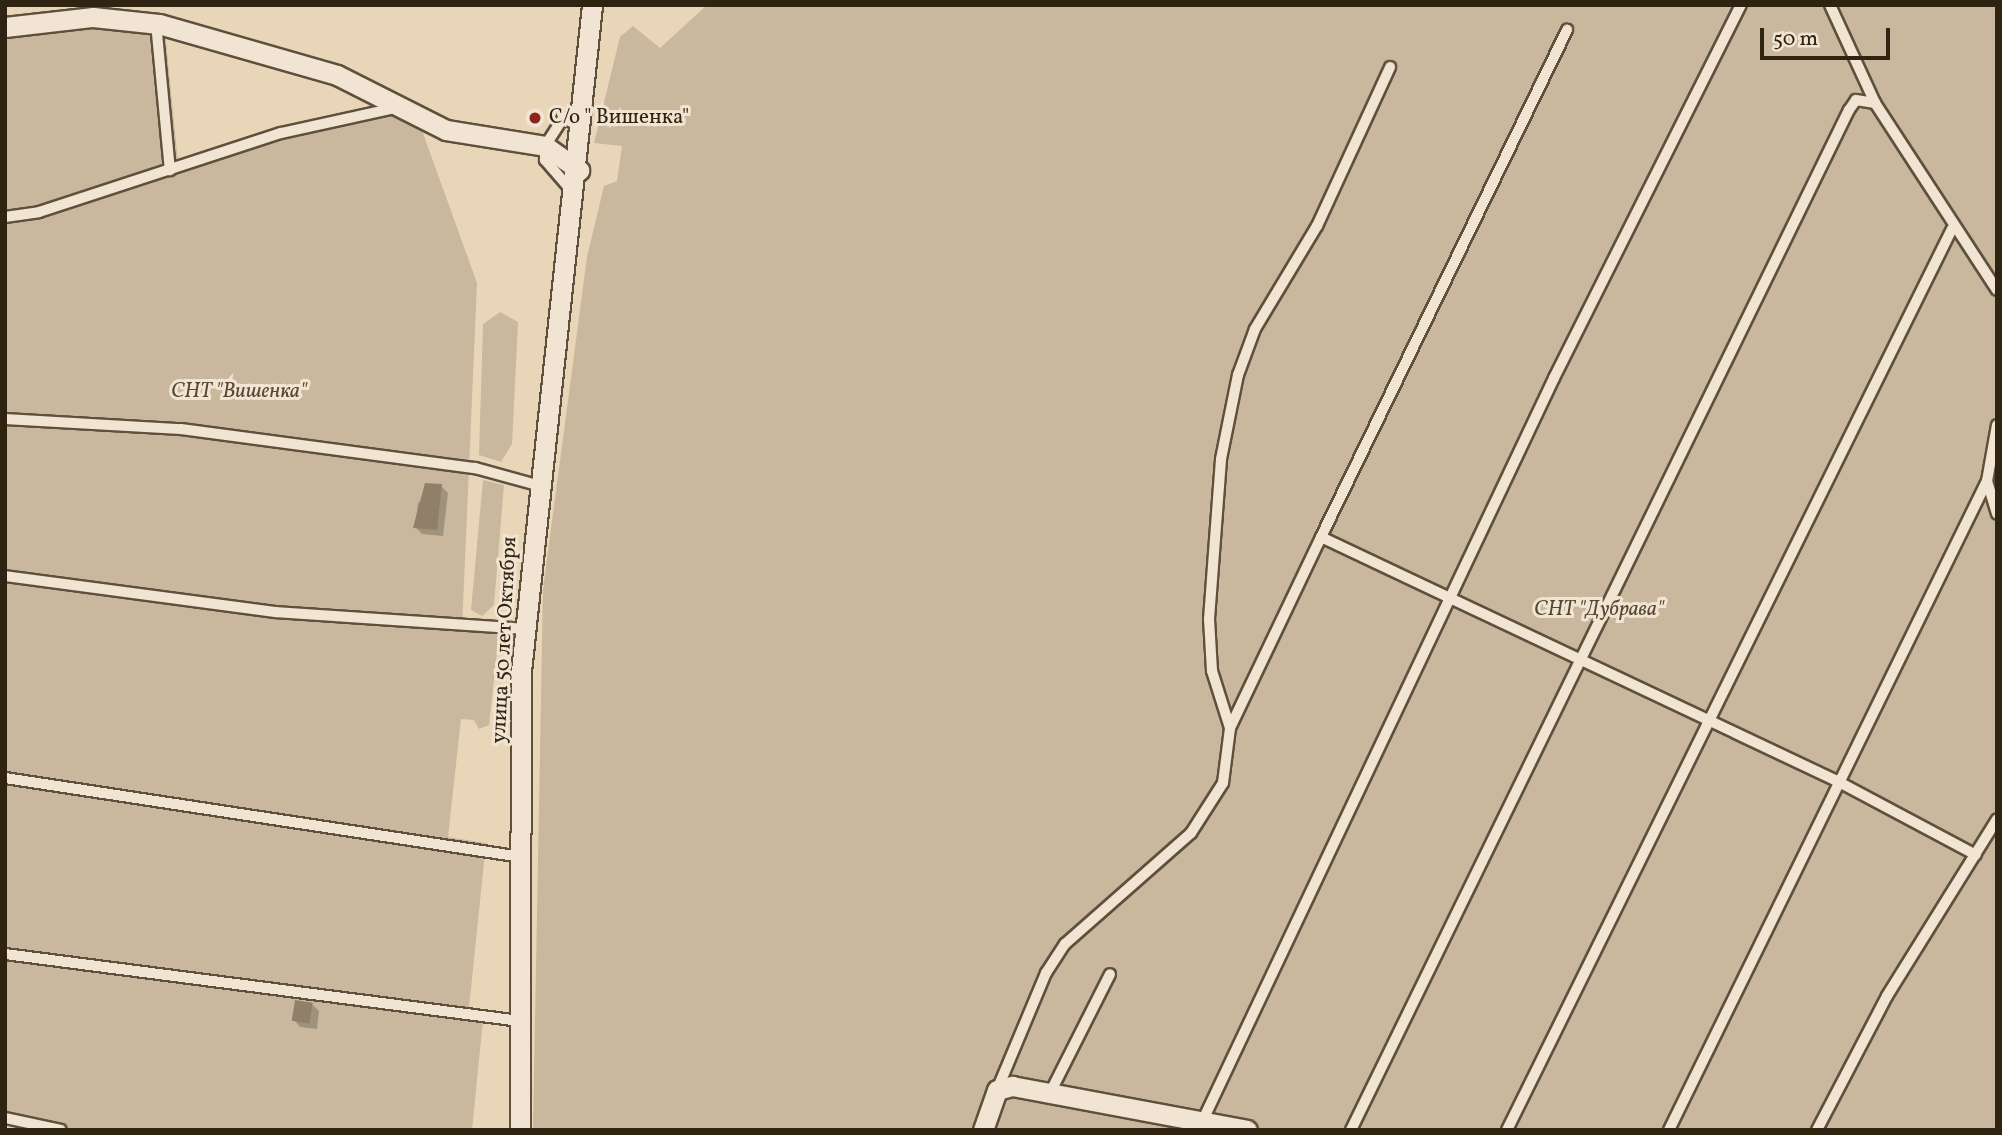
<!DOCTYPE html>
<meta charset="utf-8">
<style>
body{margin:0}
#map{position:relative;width:2002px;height:1135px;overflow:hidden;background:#e9d6b9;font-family:Vollkorn,serif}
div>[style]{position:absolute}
.green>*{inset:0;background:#c9b89d}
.shadow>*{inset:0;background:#0003}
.building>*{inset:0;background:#908069;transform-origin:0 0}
.roads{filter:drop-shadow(2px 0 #5e503c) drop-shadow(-2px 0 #5e503c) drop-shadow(0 2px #5e503c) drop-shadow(0 -2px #5e503c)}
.service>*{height:10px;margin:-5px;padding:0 5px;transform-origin:5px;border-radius:5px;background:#f1e4d2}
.minor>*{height:19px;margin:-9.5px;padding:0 9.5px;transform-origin:9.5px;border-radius:9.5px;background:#f1e4d2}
.dots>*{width:19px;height:19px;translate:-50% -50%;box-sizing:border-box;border:4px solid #f1e4d2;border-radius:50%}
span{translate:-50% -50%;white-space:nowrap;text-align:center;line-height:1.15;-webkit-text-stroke:6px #f1e4d2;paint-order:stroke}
.poi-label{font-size:21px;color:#2f2312}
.left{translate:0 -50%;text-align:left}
.park-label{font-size:21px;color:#564835;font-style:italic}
.street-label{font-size:21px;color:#2f2312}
.frame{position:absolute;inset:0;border:7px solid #2f2312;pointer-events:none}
.scale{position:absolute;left:1760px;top:28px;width:130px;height:32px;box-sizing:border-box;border:4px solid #2f2312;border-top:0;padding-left:9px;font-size:21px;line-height:24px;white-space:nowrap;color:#2f2312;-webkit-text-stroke:5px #f1e4d2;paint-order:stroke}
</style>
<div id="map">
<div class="green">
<i style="clip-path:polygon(707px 5px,1997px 5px,1997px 1130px,533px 1130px,543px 589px,587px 257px,604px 186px,617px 181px,622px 146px,594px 143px,620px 37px,633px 26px,660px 48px)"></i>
<i style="clip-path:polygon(97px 23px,165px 31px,178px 162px,280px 128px,286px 137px,403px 112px,419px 122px,477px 283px,462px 629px,499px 635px,489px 725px,479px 729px,474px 720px,461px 719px,448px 837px,486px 843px,469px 1008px,484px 1010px,472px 1130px,23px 1130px,5px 1124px,5px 32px)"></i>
<i style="clip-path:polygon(500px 312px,518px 322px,512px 444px,501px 462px,479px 455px,483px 324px)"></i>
<i style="clip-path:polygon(483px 480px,504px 485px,494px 605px,482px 616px,471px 610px)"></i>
</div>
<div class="shadow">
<i style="clip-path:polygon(441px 486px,448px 493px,443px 536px,422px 534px,415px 527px,418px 503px)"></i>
<i style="clip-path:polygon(313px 1005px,319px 1011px,317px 1029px,300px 1027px,294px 1020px)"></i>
</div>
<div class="building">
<i style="clip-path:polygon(425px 483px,442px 484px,437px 530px,413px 528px)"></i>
<i style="left:295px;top:1000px;width:18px;height:21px;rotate:9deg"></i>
</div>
<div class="roads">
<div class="service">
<i style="left:1830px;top:5px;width:108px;rotate:65.3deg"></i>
<i style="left:1875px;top:103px;width:223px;rotate:56.9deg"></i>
<i style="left:156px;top:23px;width:148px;rotate:84.6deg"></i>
<i style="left:571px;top:190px;width:40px;rotate:-131deg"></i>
<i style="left:545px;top:160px;width:14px;rotate:-90deg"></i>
<i style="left:545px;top:146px;width:33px;rotate:-57deg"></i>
<i style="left:563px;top:118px;width:19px;rotate:25deg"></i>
<i style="left:5px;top:217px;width:34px;rotate:-8deg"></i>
<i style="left:39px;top:212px;width:255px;rotate:-18.1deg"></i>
<i style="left:281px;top:133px;width:117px;rotate:-12.4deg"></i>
<i style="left:5px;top:419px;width:176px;rotate:3.3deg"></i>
<i style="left:181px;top:429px;width:297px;rotate:7.6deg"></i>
<i style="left:475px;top:468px;width:64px;rotate:15.3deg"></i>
<i style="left:1997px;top:425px;width:57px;rotate:100.1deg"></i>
<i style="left:1987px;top:481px;width:34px;rotate:73deg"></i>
<i style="left:1321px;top:537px;width:564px;rotate:-64.12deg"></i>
<i style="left:5px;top:576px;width:273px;rotate:7.6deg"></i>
<i style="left:276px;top:612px;width:250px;rotate:3.9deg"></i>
<i style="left:1230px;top:728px;width:212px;rotate:-64.5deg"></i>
<i style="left:1321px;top:537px;width:571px;rotate:25.31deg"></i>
<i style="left:1837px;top:781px;width:157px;rotate:28deg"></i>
<i style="left:5px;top:778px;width:522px;rotate:8.7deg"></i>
<i style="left:5px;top:954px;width:519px;rotate:7.41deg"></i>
<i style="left:997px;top:1090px;width:127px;rotate:-67.3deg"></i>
<i style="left:1046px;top:973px;width:35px;rotate:-57deg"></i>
<i style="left:1065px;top:944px;width:168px;rotate:-41.4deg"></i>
<i style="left:1191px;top:833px;width:59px;rotate:-57.4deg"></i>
<i style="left:1223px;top:783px;width:55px;rotate:-82.7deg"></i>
<i style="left:1230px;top:728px;width:60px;rotate:-107.5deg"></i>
<i style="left:1212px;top:671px;width:52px;rotate:-93.3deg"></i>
<i style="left:1209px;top:619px;width:160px;rotate:-85.7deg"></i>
<i style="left:1221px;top:459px;width:86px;rotate:-78.6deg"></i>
<i style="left:1238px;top:375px;width:49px;rotate:-69.7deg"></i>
<i style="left:1255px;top:329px;width:120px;rotate:-59deg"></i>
<i style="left:1317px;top:226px;width:175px;rotate:-65.3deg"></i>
<i style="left:1050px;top:1093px;width:133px;rotate:-63.2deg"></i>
<i style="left:5px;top:1118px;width:57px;rotate:12.1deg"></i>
<i style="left:1202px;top:1122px;width:823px;rotate:-64.68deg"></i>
<i style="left:1554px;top:378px;width:417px;rotate:-63.4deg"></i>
<i style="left:1351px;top:1130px;width:1135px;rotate:-63.98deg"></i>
<i style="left:1849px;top:110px;width:12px;rotate:-55deg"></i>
<i style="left:1856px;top:100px;width:19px;rotate:9deg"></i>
<i style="left:1507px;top:1130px;width:1005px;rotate:-63.72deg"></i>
<i style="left:1669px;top:1130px;width:723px;rotate:-63.9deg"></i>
<i style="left:1817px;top:1130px;width:151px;rotate:-62.4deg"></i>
<i style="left:1887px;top:996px;width:208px;rotate:-58.1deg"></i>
</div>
<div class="minor">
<i style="left:5px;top:27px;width:89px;rotate:-6.5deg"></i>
<i style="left:93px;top:17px;width:66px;rotate:6.1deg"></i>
<i style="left:159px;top:24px;width:185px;rotate:16deg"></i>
<i style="left:337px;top:75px;width:122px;rotate:26.8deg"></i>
<i style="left:446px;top:130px;width:100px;rotate:9.2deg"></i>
<i style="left:545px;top:146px;width:42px;rotate:35.2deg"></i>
<i style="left:520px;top:1130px;width:459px;rotate:-89.9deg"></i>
<i style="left:521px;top:671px;width:670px;rotate:-83.91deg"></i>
<i style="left:983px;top:1130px;width:42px;rotate:-70.7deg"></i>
<i style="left:997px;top:1090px;width:16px;rotate:-15deg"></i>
<i style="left:1012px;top:1086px;width:239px;rotate:10.6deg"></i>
</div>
</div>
<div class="dots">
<i style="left:535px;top:118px;background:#8f2418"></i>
</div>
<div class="poi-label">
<span class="left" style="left:549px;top:118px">С/о " Вишенка"</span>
</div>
<div class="park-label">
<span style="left:239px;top:392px">СНТ "Вишенка"</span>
<span style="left:1599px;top:610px">СНТ "Дубрава"</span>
</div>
<div class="street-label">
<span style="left:505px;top:640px;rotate:-87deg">улица 50 лет Октября</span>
</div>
<div class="frame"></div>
<div class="scale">50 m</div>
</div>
